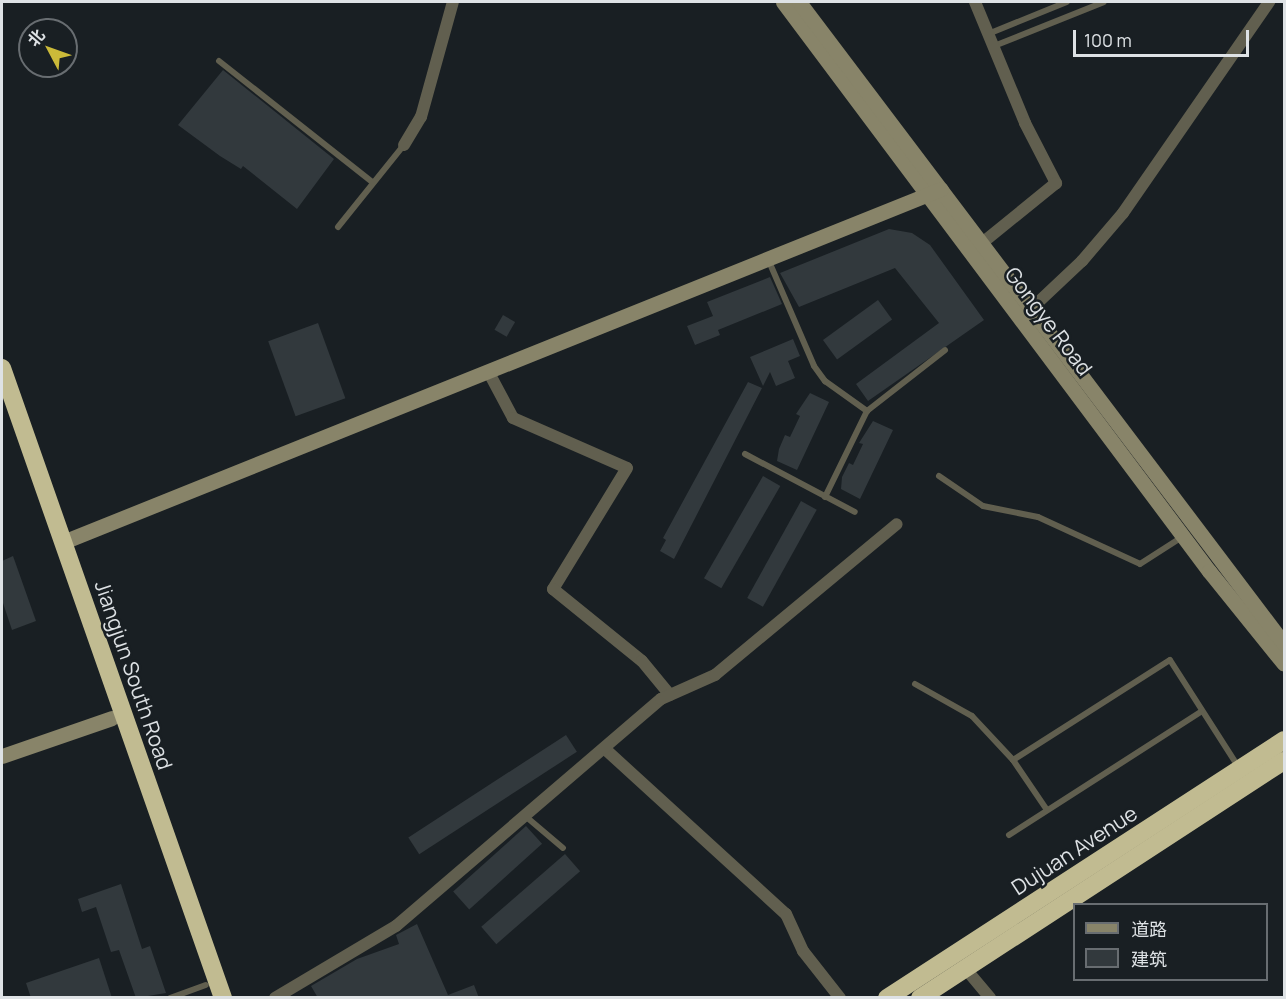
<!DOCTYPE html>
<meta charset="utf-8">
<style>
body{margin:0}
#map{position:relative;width:1286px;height:999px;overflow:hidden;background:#191f23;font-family:Manrope,"Noto Sans SC",sans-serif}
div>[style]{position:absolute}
.building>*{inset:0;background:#32393d;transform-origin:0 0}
.lane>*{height:6px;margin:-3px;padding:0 3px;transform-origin:3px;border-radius:3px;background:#615f4f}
.street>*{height:12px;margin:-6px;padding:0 6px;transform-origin:6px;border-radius:6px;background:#615f4f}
.secondary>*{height:15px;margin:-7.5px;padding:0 7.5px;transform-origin:7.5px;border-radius:7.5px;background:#888469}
.highway>*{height:18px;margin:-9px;padding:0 9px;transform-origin:9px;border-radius:9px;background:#c1bb91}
span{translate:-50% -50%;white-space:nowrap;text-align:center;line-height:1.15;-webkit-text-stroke:5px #191f23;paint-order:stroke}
.street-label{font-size:21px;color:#dee2e5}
.frame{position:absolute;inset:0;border:3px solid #dee2e5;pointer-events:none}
.legend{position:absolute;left:1073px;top:903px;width:195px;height:78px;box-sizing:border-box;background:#191f23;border:2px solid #686d71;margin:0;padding:8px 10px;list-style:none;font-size:18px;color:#dee2e5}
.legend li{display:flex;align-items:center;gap:12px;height:30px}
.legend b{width:30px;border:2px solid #686d71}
.north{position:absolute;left:18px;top:18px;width:60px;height:60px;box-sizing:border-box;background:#191f23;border:2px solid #686d71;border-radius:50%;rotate:311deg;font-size:16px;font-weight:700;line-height:24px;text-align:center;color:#dee2e5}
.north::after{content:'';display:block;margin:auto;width:21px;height:27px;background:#cbba39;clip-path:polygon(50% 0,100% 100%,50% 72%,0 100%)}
.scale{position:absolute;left:1073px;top:30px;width:176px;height:27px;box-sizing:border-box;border:3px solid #dee2e5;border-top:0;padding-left:8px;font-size:18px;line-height:21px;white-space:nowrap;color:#dee2e5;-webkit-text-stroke:4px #191f23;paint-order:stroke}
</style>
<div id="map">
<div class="building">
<i style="clip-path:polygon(223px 70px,334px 159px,297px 209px,243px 166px,241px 169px,220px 156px,178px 125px)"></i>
<i style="clip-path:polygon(889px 229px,912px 233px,930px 245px,984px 320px,868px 401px,856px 384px,939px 323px,895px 268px,799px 307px,780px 273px)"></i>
<i style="clip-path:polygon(770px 277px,782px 304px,718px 330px,720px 335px,695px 345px,687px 326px,713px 316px,707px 302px)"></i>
<i style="left:878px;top:300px;width:24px;height:68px;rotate:54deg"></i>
<i style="left:503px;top:315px;width:14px;height:17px;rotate:30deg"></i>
<i style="left:318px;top:323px;width:80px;height:53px;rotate:70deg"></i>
<i style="clip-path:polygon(793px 339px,800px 356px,788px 361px,795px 378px,776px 386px,770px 372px,763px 386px,750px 357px)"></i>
<i style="clip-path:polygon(748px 382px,762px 388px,674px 559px,660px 551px,666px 540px,663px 538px)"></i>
<i style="clip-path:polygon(810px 393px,829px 402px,797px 470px,777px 461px,779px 449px,785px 435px,790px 437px,800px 416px,796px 414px)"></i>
<i style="clip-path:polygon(873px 421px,893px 430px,860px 499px,841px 489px,842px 477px,849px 463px,853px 465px,863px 444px,859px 443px)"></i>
<i style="left:763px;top:476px;width:20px;height:118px;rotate:30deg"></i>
<i style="left:801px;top:501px;width:18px;height:111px;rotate:29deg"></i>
<i style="clip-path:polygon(13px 556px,36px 621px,12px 630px,2px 600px,2px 561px)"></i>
<i style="left:566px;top:735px;width:20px;height:188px;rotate:57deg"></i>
<i style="left:526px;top:826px;width:24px;height:98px;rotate:48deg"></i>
<i style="left:565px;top:854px;width:23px;height:111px;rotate:49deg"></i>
<i style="clip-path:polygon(121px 884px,142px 949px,150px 946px,166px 993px,136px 998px,119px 950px,111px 952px,96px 907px,82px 912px,78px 899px)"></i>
<i style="clip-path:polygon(417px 924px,448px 995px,474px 985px,479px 998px,318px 998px,311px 986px,357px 959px,399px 944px,396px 935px)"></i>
<i style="clip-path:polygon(99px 958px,112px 998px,31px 998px,26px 983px)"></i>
</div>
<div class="lane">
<i style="left:988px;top:34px;width:85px;rotate:-22.1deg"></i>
<i style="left:994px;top:46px;width:118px;rotate:-21.8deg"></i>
<i style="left:219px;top:61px;width:195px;rotate:38.3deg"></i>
<i style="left:338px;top:227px;width:105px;rotate:-51.2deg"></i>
<i style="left:768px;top:259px;width:116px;rotate:66.7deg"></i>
<i style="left:814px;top:366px;width:19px;rotate:54deg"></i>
<i style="left:825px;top:381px;width:52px;rotate:35.5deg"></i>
<i style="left:867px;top:411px;width:99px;rotate:-38deg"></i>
<i style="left:745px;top:454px;width:124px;rotate:27.8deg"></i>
<i style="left:939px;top:476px;width:53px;rotate:34.3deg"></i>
<i style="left:983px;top:506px;width:56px;rotate:11.3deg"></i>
<i style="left:1038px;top:517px;width:112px;rotate:24.7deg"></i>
<i style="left:1140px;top:564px;width:50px;rotate:-32.7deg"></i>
<i style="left:825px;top:497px;width:96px;rotate:-64deg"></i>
<i style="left:915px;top:684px;width:65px;rotate:29.3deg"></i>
<i style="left:972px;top:716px;width:60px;rotate:47deg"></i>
<i style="left:1013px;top:760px;width:60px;rotate:55.8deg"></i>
<i style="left:1013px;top:760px;width:186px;rotate:-32.5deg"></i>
<i style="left:1170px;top:660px;width:128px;rotate:57.4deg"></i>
<i style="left:524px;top:815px;width:51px;rotate:40.2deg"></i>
<i style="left:1009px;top:835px;width:229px;rotate:-32.7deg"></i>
<i style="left:170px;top:998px;width:38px;rotate:-20deg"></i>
</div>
<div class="street">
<i style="left:975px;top:2px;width:131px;rotate:67.5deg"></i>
<i style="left:1025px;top:123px;width:68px;rotate:62.7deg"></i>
<i style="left:1056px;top:183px;width:97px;rotate:140.9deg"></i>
<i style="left:404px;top:145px;width:33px;rotate:-59deg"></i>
<i style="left:421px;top:117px;width:119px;rotate:-74.5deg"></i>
<i style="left:1031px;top:309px;width:70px;rotate:-43.3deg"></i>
<i style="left:1082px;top:261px;width:63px;rotate:-49.5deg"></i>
<i style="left:1123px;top:213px;width:257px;rotate:-55.3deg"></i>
<i style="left:488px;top:371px;width:53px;rotate:62deg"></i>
<i style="left:513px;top:418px;width:124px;rotate:23.7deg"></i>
<i style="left:627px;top:468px;width:142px;rotate:121.4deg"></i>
<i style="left:553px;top:589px;width:114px;rotate:39deg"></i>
<i style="left:642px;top:661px;width:44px;rotate:50.5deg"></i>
<i style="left:605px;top:749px;width:245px;rotate:42.4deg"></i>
<i style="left:786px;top:914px;width:41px;rotate:65.3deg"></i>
<i style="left:803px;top:951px;width:60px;rotate:51.8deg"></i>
<i style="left:965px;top:968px;width:39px;rotate:50deg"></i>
<i style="left:275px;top:998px;width:141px;rotate:-30.8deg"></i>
<i style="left:396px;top:926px;width:349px;rotate:-40.6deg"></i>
<i style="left:661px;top:699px;width:59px;rotate:-24deg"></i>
<i style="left:715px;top:675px;width:236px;rotate:-39.7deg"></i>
</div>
<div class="secondary">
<i style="left:783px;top:2px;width:711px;rotate:53.18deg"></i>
<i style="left:1209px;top:571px;width:119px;rotate:51.1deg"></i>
<i style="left:799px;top:2px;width:805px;rotate:52.93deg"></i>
<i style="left:63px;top:542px;width:946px;rotate:-21.9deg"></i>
<i style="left:2px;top:756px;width:116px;rotate:-19.1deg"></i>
</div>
<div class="highway">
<i style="left:2px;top:368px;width:668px;rotate:70.67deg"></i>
<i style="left:887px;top:998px;width:473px;rotate:-33deg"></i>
<i style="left:920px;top:998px;width:434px;rotate:-33.1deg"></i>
</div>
<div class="street-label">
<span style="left:1049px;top:321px;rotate:53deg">Gongye Road</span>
<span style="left:134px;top:675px;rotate:71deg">Jiangjun South Road</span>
<span style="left:1074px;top:850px;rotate:-33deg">Dujuan Avenue</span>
</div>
<div class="frame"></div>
<ul class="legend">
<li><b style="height:8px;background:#888469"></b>道路</li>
<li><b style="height:16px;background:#32393d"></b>建筑</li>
</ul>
<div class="north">北</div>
<div class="scale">100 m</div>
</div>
